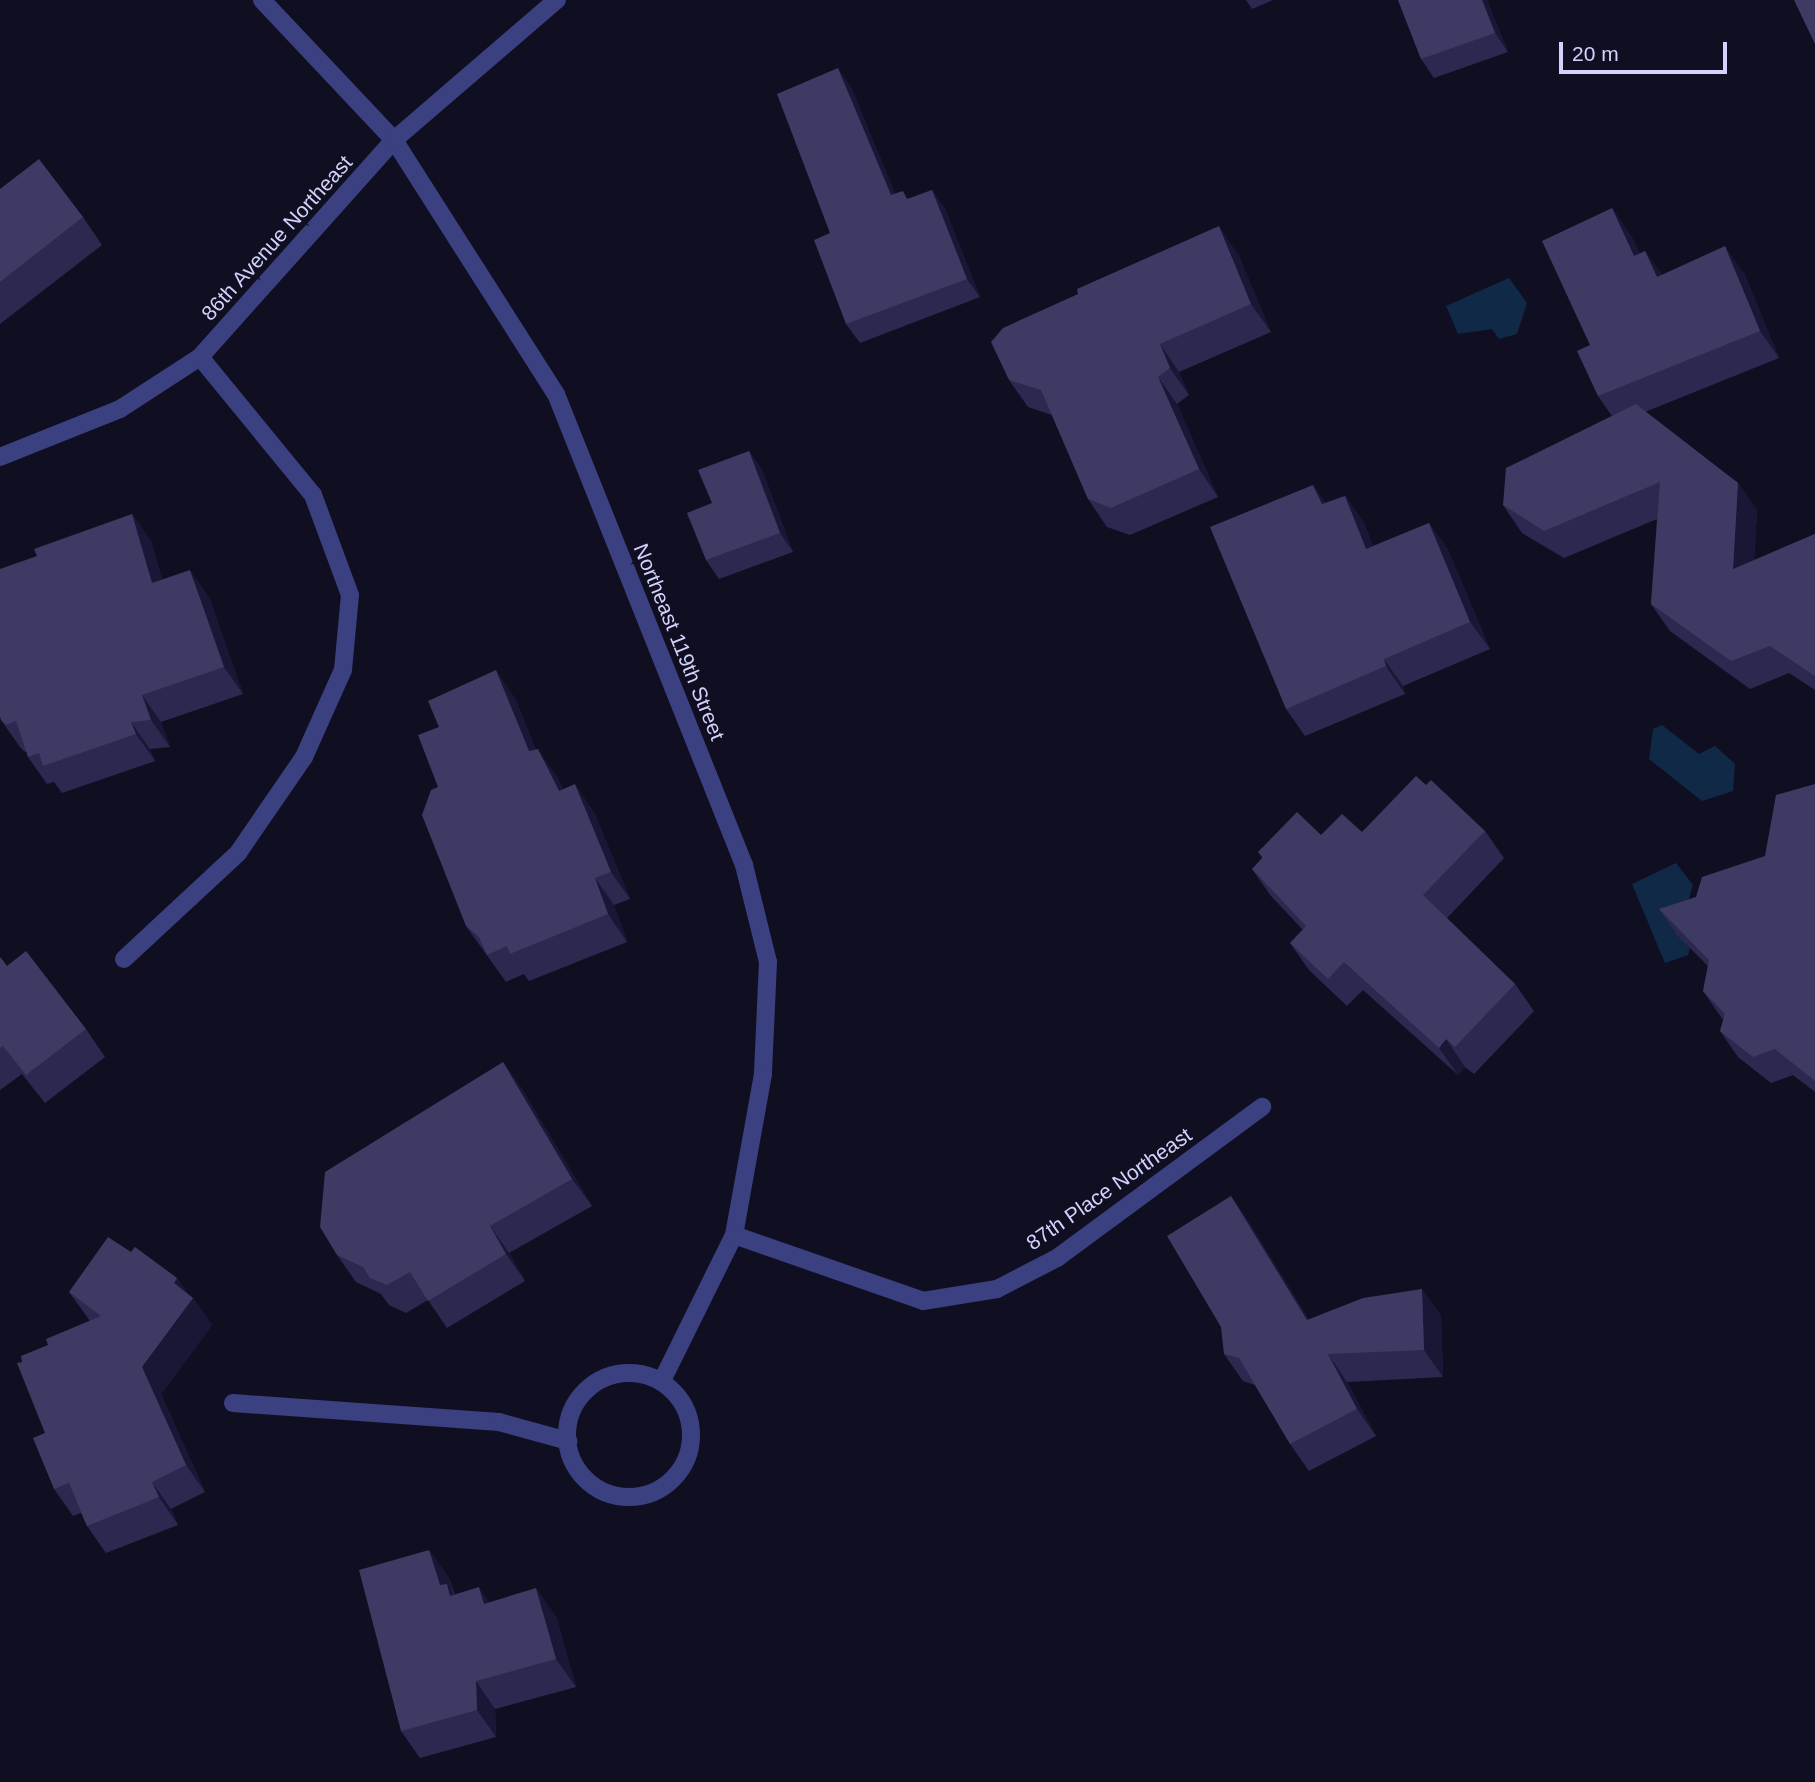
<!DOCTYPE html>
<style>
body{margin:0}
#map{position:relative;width:1815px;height:1782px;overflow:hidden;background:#100f22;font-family:Helvetica,sans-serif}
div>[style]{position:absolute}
.water>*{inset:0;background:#0f2946}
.lane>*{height:18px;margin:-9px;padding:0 9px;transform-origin:9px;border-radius:9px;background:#3b4080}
.lane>.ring{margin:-9px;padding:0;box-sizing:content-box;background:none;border:18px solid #3b4080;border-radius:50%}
.wall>*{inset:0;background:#2c2850}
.shaded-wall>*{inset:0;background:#191636}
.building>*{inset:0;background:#3d3a63}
span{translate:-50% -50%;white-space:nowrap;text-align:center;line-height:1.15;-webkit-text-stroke:6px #100f22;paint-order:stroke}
.street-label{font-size:21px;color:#d2d2fd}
.scale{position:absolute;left:1559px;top:42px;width:168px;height:32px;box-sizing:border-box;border:4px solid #d2d2fd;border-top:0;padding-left:9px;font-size:21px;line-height:24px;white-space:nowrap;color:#d2d2fd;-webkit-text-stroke:5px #100f22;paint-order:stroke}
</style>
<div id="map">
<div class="water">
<i style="clip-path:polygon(1509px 278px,1527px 303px,1517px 334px,1499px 339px,1492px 329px,1458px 334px,1446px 306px)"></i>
<i style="clip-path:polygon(1662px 725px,1699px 754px,1715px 746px,1735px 764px,1733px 791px,1702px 801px,1649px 759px,1653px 729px)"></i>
<i style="clip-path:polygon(1676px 863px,1693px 885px,1681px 926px,1692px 941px,1688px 955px,1665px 963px,1632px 884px)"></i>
</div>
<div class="lane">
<i style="left:262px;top:0;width:192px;rotate:46.7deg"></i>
<i style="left:394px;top:140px;width:301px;rotate:57.5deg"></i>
<i style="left:556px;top:394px;width:507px;rotate:68.24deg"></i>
<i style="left:744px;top:865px;width:100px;rotate:76.1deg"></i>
<i style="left:768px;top:962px;width:112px;rotate:92.6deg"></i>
<i style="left:763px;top:1074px;width:164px;rotate:100.2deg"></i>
<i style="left:734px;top:1235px;width:163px;rotate:116.3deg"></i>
<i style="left:0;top:457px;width:129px;rotate:-21.8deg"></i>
<i style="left:120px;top:409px;width:95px;rotate:-33deg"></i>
<i style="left:200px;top:357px;width:291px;rotate:-48.2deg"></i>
<i style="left:394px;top:140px;width:215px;rotate:-40.7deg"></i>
<i style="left:124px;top:959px;width:156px;rotate:-42.9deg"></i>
<i style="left:238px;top:853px;width:116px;rotate:-55.5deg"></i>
<i style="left:304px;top:757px;width:95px;rotate:-65.9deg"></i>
<i style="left:343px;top:670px;width:75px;rotate:-84.7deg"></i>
<i style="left:350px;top:595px;width:107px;rotate:-110.3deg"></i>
<i style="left:313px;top:495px;width:178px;rotate:-129.3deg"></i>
<i style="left:734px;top:1235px;width:200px;rotate:19.2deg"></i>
<i style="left:923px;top:1301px;width:75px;rotate:-9.2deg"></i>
<i style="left:997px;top:1289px;width:68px;rotate:-27.3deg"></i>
<i style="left:1057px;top:1258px;width:255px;rotate:-36.4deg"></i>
<i class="ring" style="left:567px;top:1373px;width:106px;height:106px"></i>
<i style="left:233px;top:1403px;width:267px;rotate:4.1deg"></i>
<i style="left:499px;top:1422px;width:72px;rotate:15.4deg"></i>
</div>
<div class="wall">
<i style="clip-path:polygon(1246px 0,1273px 0,1252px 9px)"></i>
<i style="clip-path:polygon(1398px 0,1487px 0,1508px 52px,1434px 78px,1421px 59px)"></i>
<i style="clip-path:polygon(851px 87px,895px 194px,909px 199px,932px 190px,945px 209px,980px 297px,860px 343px,846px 324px,830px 233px)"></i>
<i style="clip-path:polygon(0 189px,83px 217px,102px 245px,0 324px)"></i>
<i style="clip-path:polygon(1612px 208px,1631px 236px,1640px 254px,1645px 251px,1662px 275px,1744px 273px,1779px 358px,1645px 412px,1738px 483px,1757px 510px,1754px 560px,1815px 534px,1815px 690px,1789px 673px,1750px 689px,1670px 631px,1651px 604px,1657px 519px,1564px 558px,1522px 533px,1503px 505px,1612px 416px,1598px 396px,1590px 345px)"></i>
<i style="clip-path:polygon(1238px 254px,1271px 332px,1179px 372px,1189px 395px,1177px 404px,1218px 497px,1130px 535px,1107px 527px,1088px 499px,1052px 415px,1028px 407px,1009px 380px)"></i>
<i style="clip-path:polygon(749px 451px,762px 470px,793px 552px,719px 579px,706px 560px,712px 503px)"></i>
<i style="clip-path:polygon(1345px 496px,1364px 523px,1373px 546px,1429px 523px,1448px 550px,1490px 649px,1403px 686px,1405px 694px,1305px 736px,1286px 709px,1326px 503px)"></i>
<i style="clip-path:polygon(132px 514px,151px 541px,162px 579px,209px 597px,243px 694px,161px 722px,170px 747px,150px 749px,155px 761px,62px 793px,54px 782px,47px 784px,28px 757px,27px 751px,25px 752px,20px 747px,1px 720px,37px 556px)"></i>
<i style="clip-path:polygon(515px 698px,536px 750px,557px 777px,563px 789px,594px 812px,630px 899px,614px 905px,627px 942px,529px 981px,524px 974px,506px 982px,466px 926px)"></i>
<i style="clip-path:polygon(1815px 784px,1815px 1092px,1793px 1075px,1771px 1083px,1738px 1057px,1720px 1031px,1723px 1020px,1703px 991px,1708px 966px,1677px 935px,1659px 909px,1696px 897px,1765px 856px)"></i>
<i style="clip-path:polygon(1426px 785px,1485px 831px,1504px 858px,1447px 918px,1515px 984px,1534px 1011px,1474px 1074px,1465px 1067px,1458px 1075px,1363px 990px,1347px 1006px,1309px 970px,1290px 943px,1303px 930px,1271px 896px,1252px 869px,1262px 858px,1258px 852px,1321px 835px,1362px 832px)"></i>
<i style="clip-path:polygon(0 957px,7px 966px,86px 1029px,105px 1057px,45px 1103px,22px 1074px,0 1090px)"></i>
<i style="clip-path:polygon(503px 1062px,522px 1089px,592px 1206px,509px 1253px,525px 1281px,447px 1328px,428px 1300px,406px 1313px,389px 1305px,381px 1294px,356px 1282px,337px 1255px)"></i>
<i style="clip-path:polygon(1231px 1196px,1250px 1224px,1309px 1320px,1422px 1289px,1441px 1316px,1443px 1377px,1347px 1382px,1376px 1436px,1309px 1471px,1290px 1444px,1255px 1385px,1243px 1381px,1224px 1354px)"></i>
<i style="clip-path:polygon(131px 1252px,177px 1278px,188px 1294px,193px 1298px,212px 1325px,161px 1394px,205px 1492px,171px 1509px,178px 1525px,106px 1553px,87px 1526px,81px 1513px,73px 1516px,54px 1489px,45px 1433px,48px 1345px,90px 1321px,69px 1292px)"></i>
<i style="clip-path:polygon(429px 1550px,449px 1578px,455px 1595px,556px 1616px,576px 1687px,495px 1709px,496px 1737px,420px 1758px,401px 1731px)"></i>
</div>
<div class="shaded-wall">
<i style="clip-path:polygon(1482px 0,1487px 0,1508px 52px,1495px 33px)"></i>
<i style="clip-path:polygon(838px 68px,851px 87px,904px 214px,891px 195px)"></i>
<i style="clip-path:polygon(932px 190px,945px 209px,980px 297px,967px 279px)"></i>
<i style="clip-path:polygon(1612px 208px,1631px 236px,1654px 284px,1634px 256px)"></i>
<i style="clip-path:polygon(1219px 226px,1238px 254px,1271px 332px,1251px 304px)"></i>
<i style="clip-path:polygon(1725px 246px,1744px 273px,1779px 358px,1760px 331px)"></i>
<i style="clip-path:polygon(1645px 251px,1665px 279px,1657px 277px)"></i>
<i style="clip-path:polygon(1160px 344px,1179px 372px,1189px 395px,1170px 368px)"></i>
<i style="clip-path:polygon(1158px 377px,1177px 404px,1218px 497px,1199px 469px)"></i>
<i style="clip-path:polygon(749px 451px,762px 470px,793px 552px,780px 533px)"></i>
<i style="clip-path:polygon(1738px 483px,1757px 510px,1752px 596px,1733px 569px)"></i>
<i style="clip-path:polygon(1313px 485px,1332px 512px,1322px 504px)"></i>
<i style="clip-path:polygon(1345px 496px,1364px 523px,1386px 576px,1366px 549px)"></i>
<i style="clip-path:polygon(132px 514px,151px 541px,171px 610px,152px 583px)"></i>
<i style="clip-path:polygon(1429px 523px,1448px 550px,1490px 649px,1470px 622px)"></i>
<i style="clip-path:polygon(190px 570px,209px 597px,243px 694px,224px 667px)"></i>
<i style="clip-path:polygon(1384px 659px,1403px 686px,1405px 694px,1386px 666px)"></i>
<i style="clip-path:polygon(496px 670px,515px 698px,548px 778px,529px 751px)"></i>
<i style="clip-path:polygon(142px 695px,161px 722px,170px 747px,151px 720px)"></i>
<i style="clip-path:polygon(131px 722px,150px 749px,155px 761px,136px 734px)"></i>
<i style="clip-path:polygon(538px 749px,557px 777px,578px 818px,559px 791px)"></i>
<i style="clip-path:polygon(575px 784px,594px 812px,630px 899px,611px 872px)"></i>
<i style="clip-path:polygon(595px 878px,614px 905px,627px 942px,608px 914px)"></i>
<i style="clip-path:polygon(1446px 1039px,1465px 1067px,1458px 1075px,1439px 1048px)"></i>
<i style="clip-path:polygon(503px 1062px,522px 1089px,592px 1206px,572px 1179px)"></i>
<i style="clip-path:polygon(1231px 1196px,1250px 1224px,1326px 1348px,1307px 1320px)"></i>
<i style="clip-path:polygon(490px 1226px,509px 1253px,525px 1281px,506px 1254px)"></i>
<i style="clip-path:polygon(177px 1278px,192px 1299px,193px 1298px,212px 1325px,161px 1394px,205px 1492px,186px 1465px,142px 1367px,174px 1283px)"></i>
<i style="clip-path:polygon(1422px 1289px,1441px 1316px,1443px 1377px,1424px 1350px)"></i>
<i style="clip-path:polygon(1328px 1354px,1347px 1382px,1376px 1436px,1357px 1409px)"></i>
<i style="clip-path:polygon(152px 1482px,171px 1509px,178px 1525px,159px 1497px)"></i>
<i style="clip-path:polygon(429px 1550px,449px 1578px,453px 1593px,466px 1611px,440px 1585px)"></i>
<i style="clip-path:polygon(479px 1587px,498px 1615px,484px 1604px)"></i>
<i style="clip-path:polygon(536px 1588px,556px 1616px,576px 1687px,556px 1659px)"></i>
<i style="clip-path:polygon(476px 1681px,495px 1709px,496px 1737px,477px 1710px)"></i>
</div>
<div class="building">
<i style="clip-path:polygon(1398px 0,1482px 0,1495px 33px,1421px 59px)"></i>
<i style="clip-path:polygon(1794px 0,1815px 0,1815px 44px)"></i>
<i style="clip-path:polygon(838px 68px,891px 195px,903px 191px,907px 199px,932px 190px,967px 279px,846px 324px,814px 240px,830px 233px,777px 94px)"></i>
<i style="clip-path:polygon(39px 159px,83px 217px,0 282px,0 189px)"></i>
<i style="clip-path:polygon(1612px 208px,1634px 256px,1645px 251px,1657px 277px,1725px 246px,1760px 331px,1598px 396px,1577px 351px,1590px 345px,1542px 241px)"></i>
<i style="clip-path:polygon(1219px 226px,1251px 304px,1160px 344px,1170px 368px,1158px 377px,1199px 469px,1111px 508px,1088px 499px,1041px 390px,1009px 380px,991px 342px,1003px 328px,1078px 294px,1077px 289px)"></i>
<i style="clip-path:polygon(1636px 404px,1738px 483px,1733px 569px,1815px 534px,1815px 676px,1770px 646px,1731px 661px,1651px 604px,1660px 482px,1544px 531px,1503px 505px,1506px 468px)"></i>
<i style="clip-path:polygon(749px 451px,780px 533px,706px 560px,687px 513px,712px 503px,698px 470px)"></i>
<i style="clip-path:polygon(1313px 485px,1322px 504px,1345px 496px,1366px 549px,1429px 523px,1470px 622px,1384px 659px,1386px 666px,1286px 709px,1210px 527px)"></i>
<i style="clip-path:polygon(132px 514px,152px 583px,190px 570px,224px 667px,142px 695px,151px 720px,131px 722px,136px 734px,43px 766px,39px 753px,28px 757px,16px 721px,6px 725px,1px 720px,0 717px,0 569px,37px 556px,34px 549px)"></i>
<i style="clip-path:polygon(496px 670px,529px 751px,538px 749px,559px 791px,575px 784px,611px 872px,595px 878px,608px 914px,510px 954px,507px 946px,487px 955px,479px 937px,466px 926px,422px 815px,431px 790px,438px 787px,418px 735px,439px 727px,428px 701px)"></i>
<i style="clip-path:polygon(1416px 776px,1426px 785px,1431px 780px,1485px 831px,1423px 895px,1515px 984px,1455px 1047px,1446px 1039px,1439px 1048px,1344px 962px,1328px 979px,1290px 943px,1306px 926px,1252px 869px,1263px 857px,1258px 852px,1297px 812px,1321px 835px,1342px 814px,1362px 832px)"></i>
<i style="clip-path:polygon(1815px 784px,1815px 1081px,1775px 1049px,1753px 1057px,1720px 1031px,1725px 1014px,1703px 991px,1709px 960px,1659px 909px,1696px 897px,1702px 877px,1765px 856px,1776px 795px)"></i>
<i style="clip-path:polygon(26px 951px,86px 1029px,26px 1075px,3px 1046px,0 1048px,0 957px,7px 966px)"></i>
<i style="clip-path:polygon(503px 1062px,572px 1179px,490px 1226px,506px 1254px,428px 1301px,410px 1272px,387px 1285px,370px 1278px,363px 1267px,337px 1255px,320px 1227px,325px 1172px)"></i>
<i style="clip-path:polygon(1231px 1196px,1307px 1320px,1363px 1298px,1422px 1289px,1424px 1350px,1328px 1354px,1357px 1409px,1290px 1444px,1239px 1358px,1224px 1354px,1221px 1327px,1167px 1236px)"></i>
<i style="clip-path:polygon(108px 1237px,131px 1252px,135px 1247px,177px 1278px,174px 1283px,193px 1298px,142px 1367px,186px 1465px,152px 1482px,159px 1497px,87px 1526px,69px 1483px,54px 1489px,33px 1438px,45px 1433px,17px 1363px,22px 1362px,21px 1356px,48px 1345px,46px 1339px,101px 1316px,69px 1292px)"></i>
<i style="clip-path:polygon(429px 1550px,440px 1585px,447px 1584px,450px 1596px,479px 1587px,484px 1604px,536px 1588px,556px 1659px,476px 1681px,477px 1710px,401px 1731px,359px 1570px)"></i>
</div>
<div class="street-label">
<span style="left:277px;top:238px;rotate:-48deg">86th Avenue Northeast</span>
<span style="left:679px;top:642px;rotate:68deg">Northeast 119th Street</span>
<span style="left:1109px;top:1189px;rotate:-35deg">87th Place Northeast</span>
</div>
<div class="scale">20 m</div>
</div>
